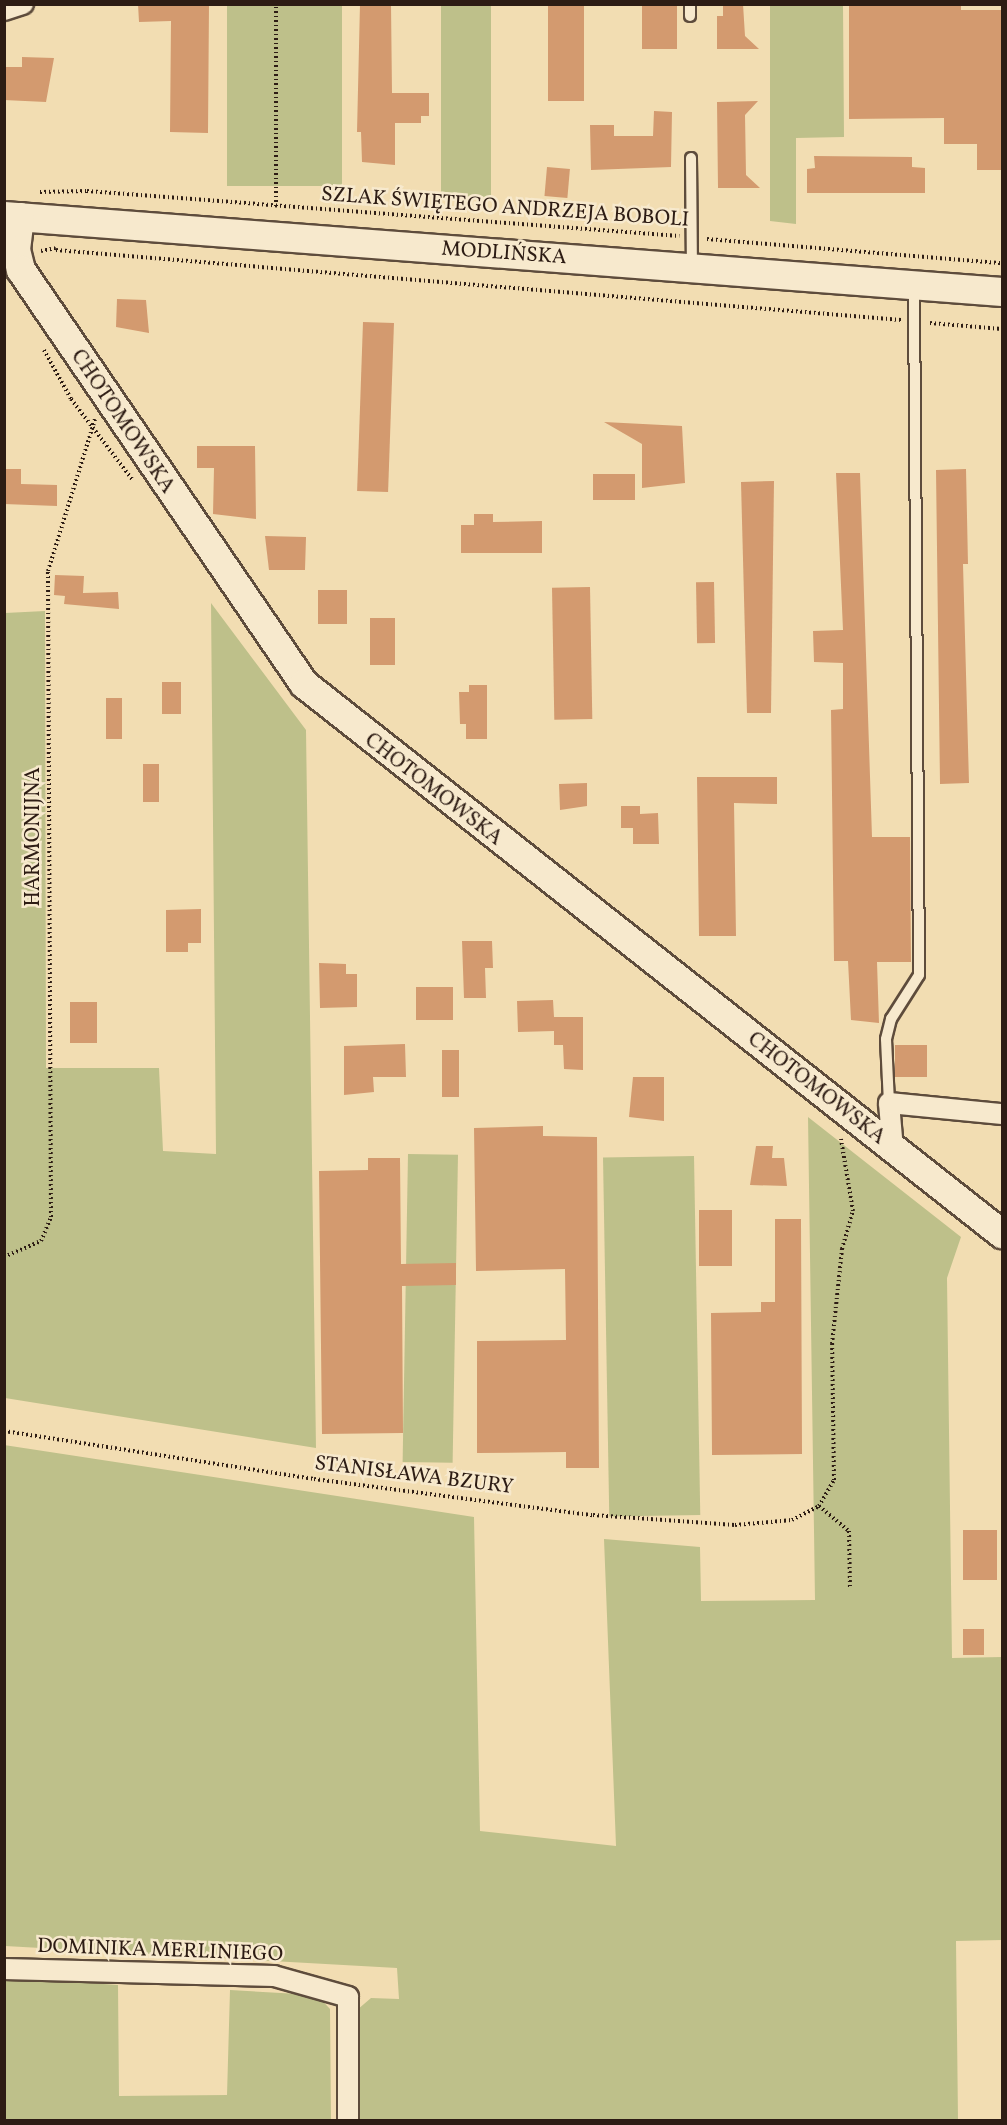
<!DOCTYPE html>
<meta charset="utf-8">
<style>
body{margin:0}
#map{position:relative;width:1007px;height:2125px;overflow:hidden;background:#f2ddb2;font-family:Vollkorn,serif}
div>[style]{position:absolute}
.green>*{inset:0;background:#bec08a;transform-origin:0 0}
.building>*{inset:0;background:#d39a6f;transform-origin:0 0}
.path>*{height:4px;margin-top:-2px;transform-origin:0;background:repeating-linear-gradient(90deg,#2d1c14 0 1.5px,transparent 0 4.5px)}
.roads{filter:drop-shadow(2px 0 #5e4c3c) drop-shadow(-2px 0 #5e4c3c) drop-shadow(0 2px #5e4c3c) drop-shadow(0 -2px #5e4c3c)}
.lane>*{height:10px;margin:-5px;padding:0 5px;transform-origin:5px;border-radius:5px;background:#f7e9cd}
.street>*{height:20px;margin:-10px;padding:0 10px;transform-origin:10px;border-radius:10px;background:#f7e9cd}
.secondary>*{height:28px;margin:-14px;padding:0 14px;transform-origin:14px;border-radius:14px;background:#f7e9cd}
span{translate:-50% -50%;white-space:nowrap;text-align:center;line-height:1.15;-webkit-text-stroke:5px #f7e9cd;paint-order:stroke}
.street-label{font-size:21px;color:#2d1c14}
.frame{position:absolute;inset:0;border:6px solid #2d1c14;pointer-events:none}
</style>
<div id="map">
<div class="green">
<i style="left:227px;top:5px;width:115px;height:181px"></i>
<i style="left:441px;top:5px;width:50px;height:192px"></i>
<i style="clip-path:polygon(770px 5px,843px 5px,844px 137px,796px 138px,796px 224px,770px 221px)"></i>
<i style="clip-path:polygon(211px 603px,306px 730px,316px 1448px,5px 1398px,5px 613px,45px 611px,46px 1068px,159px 1068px,163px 1151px,216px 1154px)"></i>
<i style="clip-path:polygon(808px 1117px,961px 1237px,947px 1278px,952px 1658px,1002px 1657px,1002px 1940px,956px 1941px,958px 2120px,359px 2120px,357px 2010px,371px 1998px,399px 1999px,397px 1968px,5px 1946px,4px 1445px,474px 1517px,480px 1831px,616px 1846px,604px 1539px,700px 1547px,701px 1601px,815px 1600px)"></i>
<i style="left:408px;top:1154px;width:50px;height:308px;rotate:1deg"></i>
<i style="left:694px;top:1156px;width:359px;height:91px;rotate:89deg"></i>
<i style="clip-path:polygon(4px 1977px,118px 1985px,119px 2096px,227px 2095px,230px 1990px,317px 1995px,330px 2009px,331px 2120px,5px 2120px)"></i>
</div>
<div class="building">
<i style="clip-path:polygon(138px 4px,209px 4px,208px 133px,170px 132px,171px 21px,139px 22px)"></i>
<i style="clip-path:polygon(360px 4px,391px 4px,392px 93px,429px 93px,429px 116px,421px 116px,421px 123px,395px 123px,395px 165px,362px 162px,361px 132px,357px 132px)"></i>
<i style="left:548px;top:4px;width:36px;height:97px"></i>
<i style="left:642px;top:4px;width:35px;height:45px"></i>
<i style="clip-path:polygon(723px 4px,743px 4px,745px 36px,759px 49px,717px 49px,717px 16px,723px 16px)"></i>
<i style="clip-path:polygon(849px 4px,961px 4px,961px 10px,1002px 10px,1002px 170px,977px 170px,977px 144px,944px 144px,944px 118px,849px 119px)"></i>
<i style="clip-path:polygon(22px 57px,54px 58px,46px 102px,4px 100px,4px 67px,22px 67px)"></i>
<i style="clip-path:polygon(758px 101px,745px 115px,746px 175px,760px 188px,718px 188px,717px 102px)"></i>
<i style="clip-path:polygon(654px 111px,672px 112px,671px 167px,591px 170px,590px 125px,614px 125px,614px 136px,653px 136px)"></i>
<i style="clip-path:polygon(814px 156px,912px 157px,912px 167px,925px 168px,925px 193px,807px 193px,807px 169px,815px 168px)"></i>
<i style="left:547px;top:167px;width:23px;height:29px;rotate:5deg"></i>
<i style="clip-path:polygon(117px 299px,146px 300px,149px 333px,116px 327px)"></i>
<i style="left:363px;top:322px;width:31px;height:169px;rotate:2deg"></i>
<i style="clip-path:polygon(604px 422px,682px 426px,685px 483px,642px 488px,642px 444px)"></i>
<i style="clip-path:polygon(197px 446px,255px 446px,256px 519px,213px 514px,214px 468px,197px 468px)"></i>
<i style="clip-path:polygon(4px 469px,21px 469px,21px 484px,57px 485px,57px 506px,4px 504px)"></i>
<i style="clip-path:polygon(966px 469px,968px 564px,963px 564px,969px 783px,940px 784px,936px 470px)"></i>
<i style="clip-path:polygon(836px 473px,860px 473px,872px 837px,910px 837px,911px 962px,877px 962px,879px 1023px,851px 1020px,848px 961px,834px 961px,831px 710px,843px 709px,843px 663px,814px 662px,813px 631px,843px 630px)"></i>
<i style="left:593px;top:474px;width:42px;height:26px"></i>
<i style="clip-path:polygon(774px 481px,771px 713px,747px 713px,741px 482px)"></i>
<i style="clip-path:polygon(474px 514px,493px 514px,493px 522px,542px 521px,542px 553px,461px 553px,461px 525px,474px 525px)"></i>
<i style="clip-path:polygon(265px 536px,306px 537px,305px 570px,269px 570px)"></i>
<i style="clip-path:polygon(55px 575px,84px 576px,83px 593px,118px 592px,119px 609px,64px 604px,65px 596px,54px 595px)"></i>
<i style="left:714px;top:582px;width:61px;height:18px;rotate:89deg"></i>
<i style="left:590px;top:587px;width:132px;height:38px;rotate:89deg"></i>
<i style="left:318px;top:590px;width:29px;height:34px"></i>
<i style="left:370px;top:618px;width:25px;height:47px"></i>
<i style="left:181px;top:682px;width:32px;height:19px;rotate:90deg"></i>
<i style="clip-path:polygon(469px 685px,487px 685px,487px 739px,466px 739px,466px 724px,460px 724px,459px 692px,469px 692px)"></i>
<i style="left:106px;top:698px;width:16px;height:41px"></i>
<i style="left:143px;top:764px;width:16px;height:38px"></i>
<i style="clip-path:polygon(697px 777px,777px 777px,777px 804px,734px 803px,736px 936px,699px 936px)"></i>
<i style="clip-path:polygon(587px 783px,587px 806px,560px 810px,559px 784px)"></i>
<i style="clip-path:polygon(621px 806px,640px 806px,640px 814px,658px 813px,659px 844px,633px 844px,633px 828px,621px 828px)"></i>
<i style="clip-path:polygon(201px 909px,201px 943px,188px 943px,188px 952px,166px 952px,166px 910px)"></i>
<i style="clip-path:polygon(462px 941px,492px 941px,493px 968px,485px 968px,486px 998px,464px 998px)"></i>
<i style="clip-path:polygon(319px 963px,346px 964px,346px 974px,357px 974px,357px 1007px,320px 1008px)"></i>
<i style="left:416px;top:987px;width:37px;height:33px"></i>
<i style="clip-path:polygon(553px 1000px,554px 1017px,583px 1017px,583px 1070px,564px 1069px,563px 1045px,554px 1045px,554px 1031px,518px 1032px,517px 1001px)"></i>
<i style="left:97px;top:1002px;width:41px;height:27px;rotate:90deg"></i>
<i style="clip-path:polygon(405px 1044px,406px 1077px,373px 1077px,374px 1092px,344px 1095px,344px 1046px)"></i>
<i style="left:895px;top:1045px;width:32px;height:32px"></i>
<i style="left:442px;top:1050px;width:17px;height:47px"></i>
<i style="clip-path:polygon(633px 1077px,664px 1077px,664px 1121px,629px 1117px)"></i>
<i style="clip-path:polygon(543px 1126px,543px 1136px,597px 1137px,599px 1468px,566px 1468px,566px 1452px,477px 1453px,477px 1341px,566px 1340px,565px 1269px,476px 1271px,474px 1128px)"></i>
<i style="clip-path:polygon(756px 1146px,773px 1146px,772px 1158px,784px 1158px,787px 1186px,750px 1185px)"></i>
<i style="clip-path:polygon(368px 1158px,400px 1158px,401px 1264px,456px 1263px,456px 1285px,402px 1286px,403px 1433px,322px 1434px,319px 1171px,368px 1170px)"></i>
<i style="left:699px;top:1210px;width:33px;height:56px"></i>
<i style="clip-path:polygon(775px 1219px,801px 1219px,802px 1454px,712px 1455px,711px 1313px,761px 1312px,761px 1302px,775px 1302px)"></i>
<i style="left:963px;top:1530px;width:34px;height:50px"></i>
<i style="left:963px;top:1629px;width:21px;height:26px"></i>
</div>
<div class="path">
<i style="left:40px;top:192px;width:47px;rotate:-1.2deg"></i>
<i style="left:87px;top:191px;width:594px;rotate:4.35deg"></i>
<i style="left:276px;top:206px;width:202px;rotate:-90deg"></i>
<i style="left:707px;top:239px;width:296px;rotate:4.7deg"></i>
<i style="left:56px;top:250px;width:848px;rotate:4.74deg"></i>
<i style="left:41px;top:251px;width:15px;rotate:-11deg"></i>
<i style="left:930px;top:323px;width:72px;rotate:4.8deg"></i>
<i style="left:44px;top:350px;width:56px;rotate:61.1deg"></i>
<i style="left:71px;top:399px;width:101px;rotate:52.7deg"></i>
<i style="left:4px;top:1257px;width:40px;rotate:-23.4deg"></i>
<i style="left:41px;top:1241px;width:26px;rotate:-67deg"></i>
<i style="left:51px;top:1217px;width:646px;rotate:-90.27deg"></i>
<i style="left:48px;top:571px;width:159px;rotate:-72.8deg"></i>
<i style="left:4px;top:1431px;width:314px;rotate:8.8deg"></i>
<i style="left:314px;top:1479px;width:281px;rotate:7.4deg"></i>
<i style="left:593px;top:1515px;width:142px;rotate:4deg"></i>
<i style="left:735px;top:1525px;width:57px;rotate:-5deg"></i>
<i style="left:792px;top:1520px;width:30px;rotate:-27deg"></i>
<i style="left:819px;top:1506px;width:30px;rotate:-60deg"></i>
<i style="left:834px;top:1480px;width:136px;rotate:-90.8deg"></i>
<i style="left:832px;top:1344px;width:96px;rotate:-84deg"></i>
<i style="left:842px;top:1249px;width:40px;rotate:-74deg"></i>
<i style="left:853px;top:1211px;width:73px;rotate:-99.5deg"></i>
<i style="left:819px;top:1506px;width:39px;rotate:40deg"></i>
<i style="left:849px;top:1531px;width:56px;rotate:89deg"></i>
</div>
<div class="roads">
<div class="lane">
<i style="left:690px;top:4px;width:12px;rotate:90deg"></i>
<i style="left:691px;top:158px;width:110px;rotate:89.5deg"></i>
<i style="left:889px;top:1103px;width:64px;rotate:-92.7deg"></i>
<i style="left:886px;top:1039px;width:21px;rotate:-76deg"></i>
<i style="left:891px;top:1019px;width:52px;rotate:-57.5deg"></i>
<i style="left:919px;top:975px;width:689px;rotate:-90.42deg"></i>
</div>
<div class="street">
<i style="left:4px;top:10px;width:20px;rotate:-18deg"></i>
<i style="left:893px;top:1149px;width:46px;rotate:-95deg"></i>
<i style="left:889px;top:1103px;width:114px;rotate:5.6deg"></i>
<i style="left:4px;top:1969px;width:270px;rotate:1.5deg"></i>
<i style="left:274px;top:1976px;width:77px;rotate:15.8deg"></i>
<i style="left:348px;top:1997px;width:123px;rotate:90deg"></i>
</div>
<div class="secondary">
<i style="left:4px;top:216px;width:1001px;rotate:4.35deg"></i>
<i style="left:20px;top:217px;width:33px;rotate:97deg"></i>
<i style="left:16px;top:250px;width:21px;rotate:76deg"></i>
<i style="left:21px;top:270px;width:501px;rotate:55.64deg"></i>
<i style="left:304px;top:684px;width:889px;rotate:38.24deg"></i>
</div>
</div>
<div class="street-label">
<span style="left:505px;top:208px;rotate:4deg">SZLAK ŚWIĘTEGO ANDRZEJA BOBOLI</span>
<span style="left:504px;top:254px;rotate:4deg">MODLIŃSKA</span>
<span style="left:122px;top:422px;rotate:56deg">CHOTOMOWSKA</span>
<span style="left:433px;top:790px;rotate:38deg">CHOTOMOWSKA</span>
<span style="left:34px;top:837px;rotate:-90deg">HARMONIJNA</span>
<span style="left:816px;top:1089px;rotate:38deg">CHOTOMOWSKA</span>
<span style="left:414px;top:1476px;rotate:7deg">STANISŁAWA BZURY</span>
<span style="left:160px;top:1951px;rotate:2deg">DOMINIKA MERLINIEGO</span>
</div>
<div class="frame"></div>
</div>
